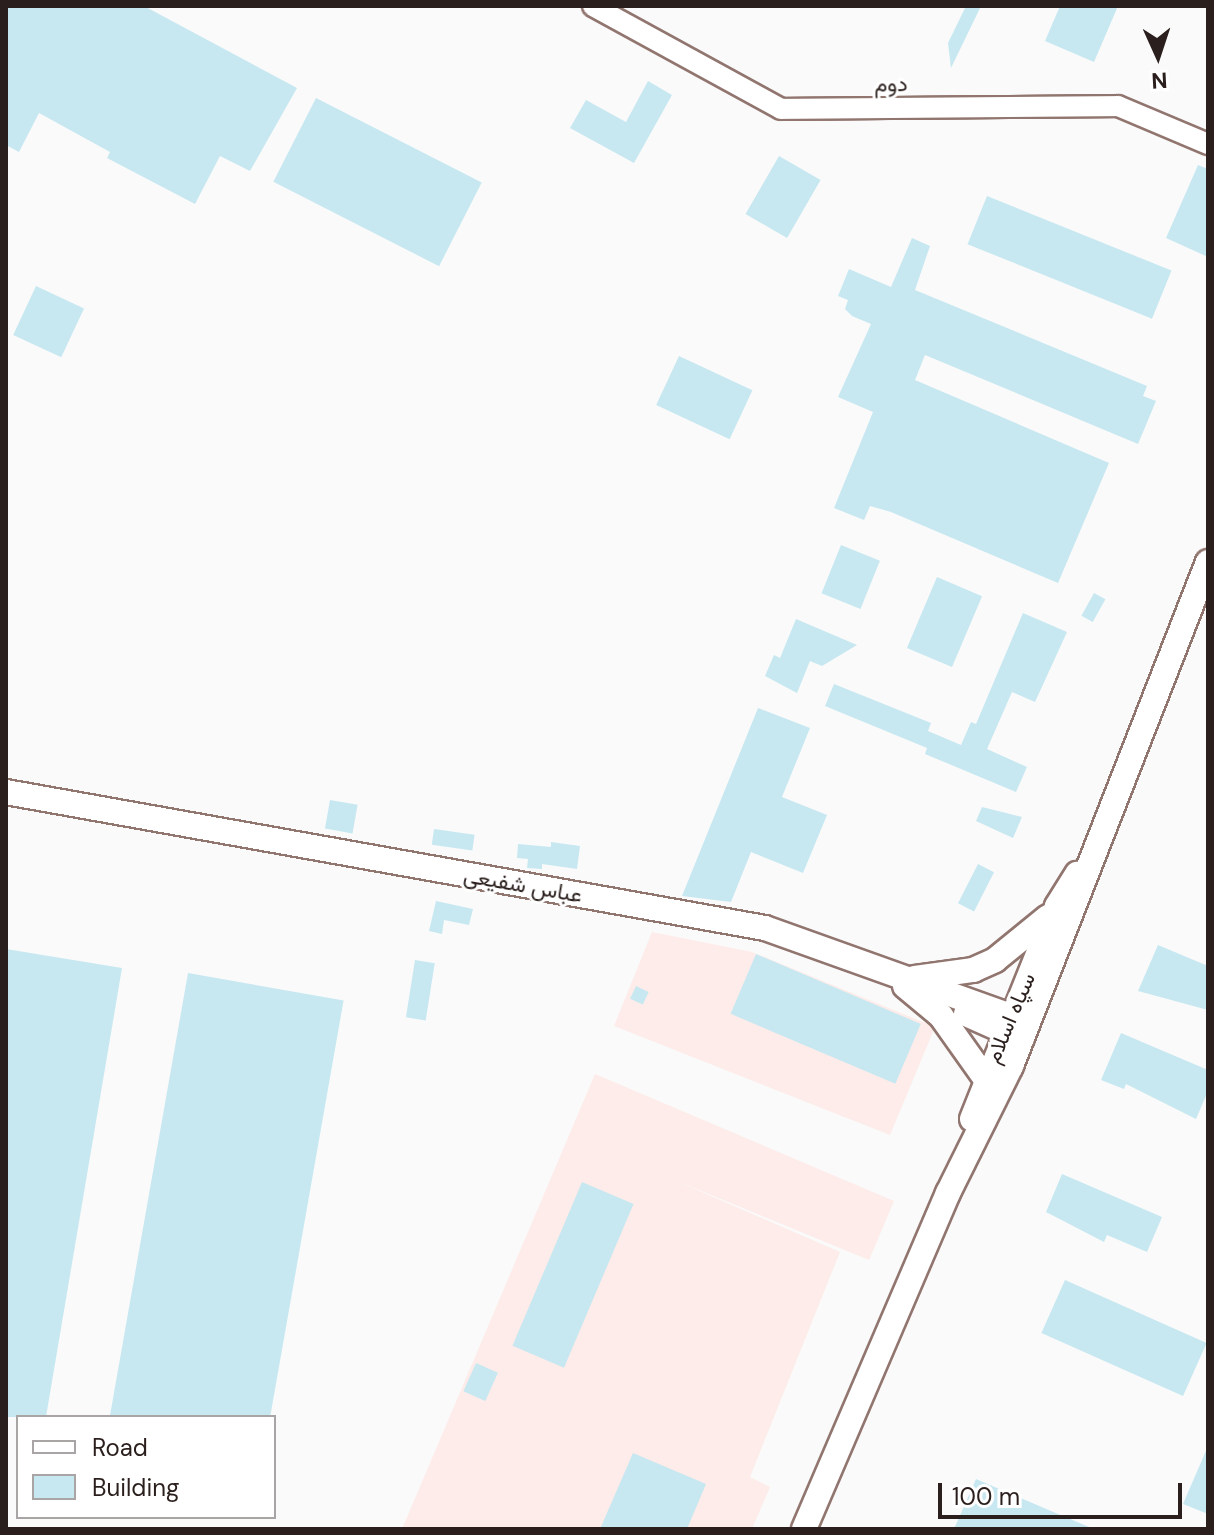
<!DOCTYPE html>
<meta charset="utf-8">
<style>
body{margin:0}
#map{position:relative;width:1214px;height:1535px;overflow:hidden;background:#fafafa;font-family:"DM Sans",Vazirmatn,sans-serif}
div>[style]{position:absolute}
.built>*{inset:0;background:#fdece9}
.building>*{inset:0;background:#c7e8f1;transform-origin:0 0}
.roads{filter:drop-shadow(2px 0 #91756f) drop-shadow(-2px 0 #91756f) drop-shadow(0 2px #91756f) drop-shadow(0 -2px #91756f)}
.minor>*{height:20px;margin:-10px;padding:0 10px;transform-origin:10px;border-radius:10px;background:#fff}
.major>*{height:24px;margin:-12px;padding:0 12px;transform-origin:12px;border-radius:12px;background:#fff}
span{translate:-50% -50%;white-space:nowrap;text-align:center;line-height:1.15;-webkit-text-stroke:6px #fff;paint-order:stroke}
.street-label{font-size:22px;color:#2a1f1d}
.frame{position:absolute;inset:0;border:8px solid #2a1f1d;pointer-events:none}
.legend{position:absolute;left:16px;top:1415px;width:260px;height:104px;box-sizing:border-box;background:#fff;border:2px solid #aaa5a5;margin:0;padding:10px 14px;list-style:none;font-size:24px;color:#2a1f1d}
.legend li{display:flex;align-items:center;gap:16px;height:40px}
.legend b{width:40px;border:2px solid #aaa5a5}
.north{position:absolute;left:1118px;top:16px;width:80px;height:80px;-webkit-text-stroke:6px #fff;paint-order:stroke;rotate:177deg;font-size:22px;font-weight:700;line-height:32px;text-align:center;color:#2a1f1d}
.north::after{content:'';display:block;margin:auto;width:28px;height:36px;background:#2a1f1d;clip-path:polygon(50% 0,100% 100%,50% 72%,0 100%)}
.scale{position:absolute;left:938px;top:1483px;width:244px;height:36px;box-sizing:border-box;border:4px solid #2a1f1d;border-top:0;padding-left:10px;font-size:24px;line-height:28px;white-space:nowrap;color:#2a1f1d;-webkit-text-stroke:6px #fff;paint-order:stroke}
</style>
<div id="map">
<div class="built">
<i style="clip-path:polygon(652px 932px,752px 952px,935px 1027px,890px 1135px,614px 1026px)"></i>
<i style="clip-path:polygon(595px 1074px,894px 1201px,869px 1260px,672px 1179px,840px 1252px,750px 1477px,770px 1487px,752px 1529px,402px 1529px)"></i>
</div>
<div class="building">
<i style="clip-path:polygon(6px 6px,144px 6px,297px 88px,250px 171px,220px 156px,195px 204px,107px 158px,110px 152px,39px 113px,19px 152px,6px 145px)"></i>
<i style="clip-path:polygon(966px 6px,981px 6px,951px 68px,948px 43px)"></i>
<i style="clip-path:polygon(1060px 6px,1118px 6px,1094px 62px,1045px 41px)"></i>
<i style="clip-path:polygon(648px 81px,672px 95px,634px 163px,570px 128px,586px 100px,626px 122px)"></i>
<i style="left:316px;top:98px;width:186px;height:94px;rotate:27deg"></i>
<i style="left:779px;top:156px;width:48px;height:67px;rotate:30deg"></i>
<i style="clip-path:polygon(1198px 165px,1208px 169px,1208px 257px,1166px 238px)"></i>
<i style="left:987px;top:196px;width:199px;height:52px;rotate:22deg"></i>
<i style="clip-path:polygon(912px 238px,930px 246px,915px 290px,1147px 386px,1143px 396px,1156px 401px,1138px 444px,925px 355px,915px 380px,1109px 463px,1058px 583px,891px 512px,870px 506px,864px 520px,834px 508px,873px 412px,838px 397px,871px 324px,852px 316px,845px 309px,848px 300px,838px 296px,849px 269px,891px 287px)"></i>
<i style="left:36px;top:286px;width:53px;height:54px;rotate:25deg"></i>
<i style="left:679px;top:356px;width:81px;height:54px;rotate:25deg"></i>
<i style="left:841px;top:545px;width:42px;height:52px;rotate:22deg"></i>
<i style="left:937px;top:577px;width:49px;height:77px;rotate:23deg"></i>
<i style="left:1094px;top:593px;width:13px;height:26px;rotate:29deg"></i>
<i style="clip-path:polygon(1023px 613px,1067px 632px,1035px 702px,1012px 692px,987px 749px,1027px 767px,1016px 792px,925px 754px,927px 748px,825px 706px,834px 684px,931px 723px,928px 731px,961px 745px,971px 722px,976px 724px)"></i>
<i style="clip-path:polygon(796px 619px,857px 645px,822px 666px,810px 661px,797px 693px,765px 676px,774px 655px,780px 658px)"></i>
<i style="clip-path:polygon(758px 708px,810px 728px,782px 797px,827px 815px,803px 873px,751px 852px,731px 902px,682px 896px)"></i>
<i style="left:330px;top:800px;width:28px;height:29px;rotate:10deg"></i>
<i style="clip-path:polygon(982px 807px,1022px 817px,1013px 838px,976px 821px)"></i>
<i style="left:434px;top:829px;width:41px;height:16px;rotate:8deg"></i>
<i style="clip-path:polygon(551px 842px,580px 846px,577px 869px,542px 864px,542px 869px,527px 868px,528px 859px,517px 858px,518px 844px,551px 847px)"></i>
<i style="left:978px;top:864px;width:18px;height:44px;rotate:27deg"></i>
<i style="clip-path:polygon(436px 901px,473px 909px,469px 925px,444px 920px,442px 934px,429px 931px)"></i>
<i style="clip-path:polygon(1158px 945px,1208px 966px,1208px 1010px,1138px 991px)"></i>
<i style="clip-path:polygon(6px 949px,122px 968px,46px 1417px,6px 1417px)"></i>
<i style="left:756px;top:954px;width:179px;height:65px;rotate:23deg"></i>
<i style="left:415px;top:960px;width:20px;height:58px;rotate:9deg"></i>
<i style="left:188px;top:973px;width:158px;height:451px;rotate:10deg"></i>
<i style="left:636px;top:986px;width:14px;height:14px;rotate:25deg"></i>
<i style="clip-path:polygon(1121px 1033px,1208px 1070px,1208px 1091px,1196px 1119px,1126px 1084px,1124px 1089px,1101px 1080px)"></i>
<i style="clip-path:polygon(1062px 1174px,1162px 1217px,1147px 1252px,1107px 1235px,1104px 1242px,1046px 1212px)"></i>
<i style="left:582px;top:1182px;width:56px;height:178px;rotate:23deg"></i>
<i style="left:1065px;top:1280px;width:155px;height:58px;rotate:24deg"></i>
<i style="left:476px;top:1363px;width:24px;height:31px;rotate:24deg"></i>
<i style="clip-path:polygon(1208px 1446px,1208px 1514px,1183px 1504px)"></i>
<i style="clip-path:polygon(633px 1453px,706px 1484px,687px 1529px,600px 1529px)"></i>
<i style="clip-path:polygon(976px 1479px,1051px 1511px,1094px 1529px,954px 1529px)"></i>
</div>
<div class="roads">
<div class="minor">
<i style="left:593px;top:6px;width:214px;rotate:28.7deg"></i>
<i style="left:781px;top:109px;width:337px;rotate:-0.5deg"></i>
<i style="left:1118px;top:106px;width:98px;rotate:22.9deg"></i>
</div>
<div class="major">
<i style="left:6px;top:792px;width:771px;rotate:10.16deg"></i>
<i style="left:765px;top:928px;width:279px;rotate:19.7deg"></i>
<i style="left:915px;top:978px;width:59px;rotate:-7.9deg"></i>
<i style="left:973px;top:970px;width:24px;rotate:-24deg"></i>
<i style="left:995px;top:960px;width:68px;rotate:-39.1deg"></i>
<i style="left:905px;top:986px;width:47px;rotate:39.8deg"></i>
<i style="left:941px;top:1016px;width:76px;rotate:54.6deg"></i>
<i style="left:966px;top:1014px;width:61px;rotate:24.1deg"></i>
<i style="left:972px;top:1119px;width:229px;rotate:-68.2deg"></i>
<i style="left:1057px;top:906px;width:38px;rotate:-58deg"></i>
<i style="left:804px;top:1529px;width:366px;rotate:-66.8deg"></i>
<i style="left:948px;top:1193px;width:142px;rotate:-63.6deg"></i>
<i style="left:1011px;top:1066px;width:541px;rotate:-68.65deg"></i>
</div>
</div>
<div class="street-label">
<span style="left:891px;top:84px;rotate:-1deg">دوم</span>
<span style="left:523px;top:885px;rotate:10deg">عباس شفیعی</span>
<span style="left:1010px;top:1018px;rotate:-67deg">سپاه اسلام</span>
</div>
<div class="frame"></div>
<ul class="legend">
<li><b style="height:10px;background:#fff"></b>Road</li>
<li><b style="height:22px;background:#c7e8f1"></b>Building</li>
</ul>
<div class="north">N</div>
<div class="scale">100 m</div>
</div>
